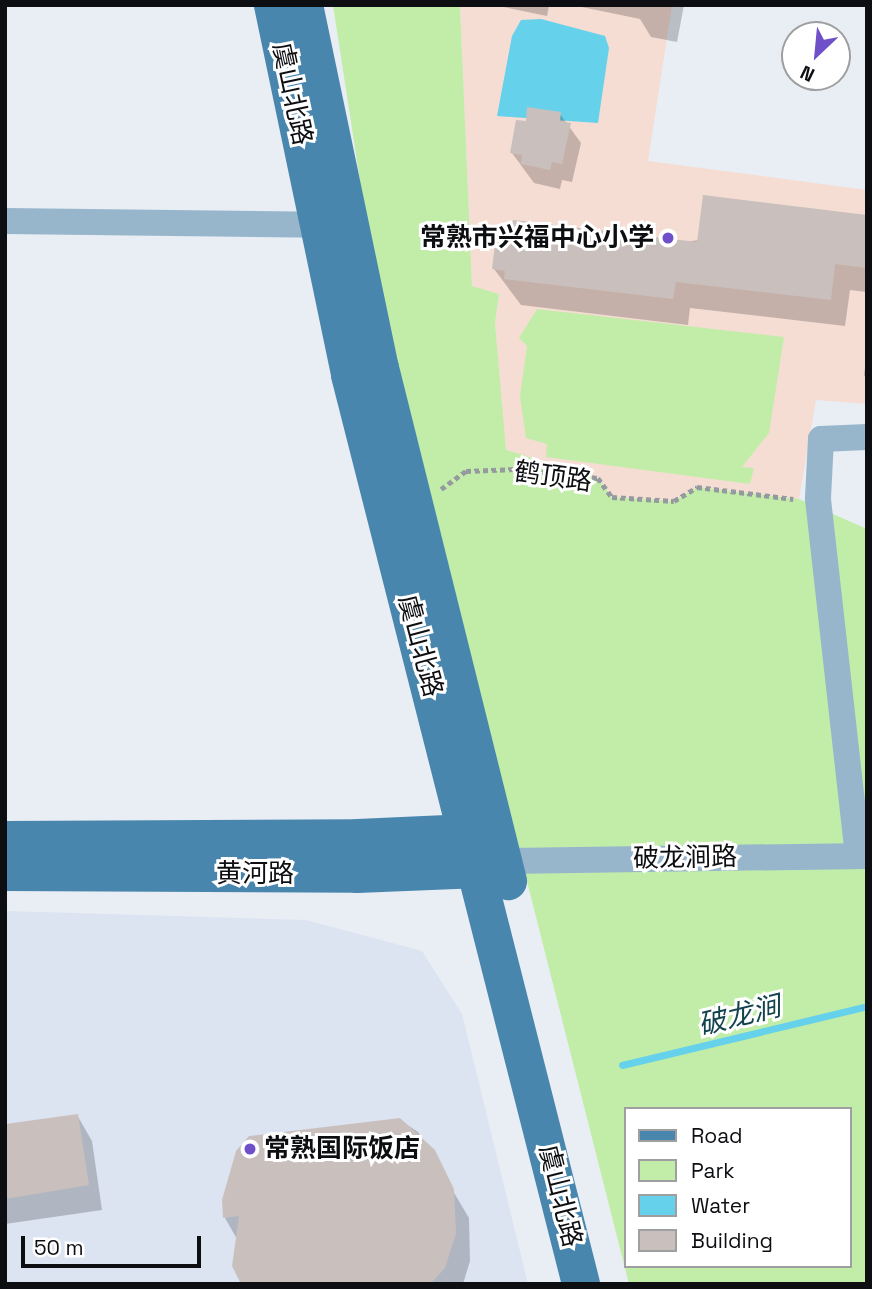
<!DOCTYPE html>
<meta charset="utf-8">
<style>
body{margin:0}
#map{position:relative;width:872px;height:1289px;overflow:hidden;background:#e9edf4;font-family:"Space Grotesk","Noto Sans SC",sans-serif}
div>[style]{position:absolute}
.built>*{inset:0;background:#dce4f2}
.education>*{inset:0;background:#f5ddd3}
.green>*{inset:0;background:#c2eda9}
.water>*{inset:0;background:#66d1ea}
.shadow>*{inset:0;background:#0003}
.stream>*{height:7px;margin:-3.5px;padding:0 3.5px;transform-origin:3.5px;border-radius:3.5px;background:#66d1ea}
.building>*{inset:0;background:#c9c0bd}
.path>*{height:4.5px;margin-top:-2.25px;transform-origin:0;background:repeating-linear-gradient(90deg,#96999f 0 5px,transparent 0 8.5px)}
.street>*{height:26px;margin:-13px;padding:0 13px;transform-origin:13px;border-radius:13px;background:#97b6cc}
.primary>*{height:38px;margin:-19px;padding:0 19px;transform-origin:19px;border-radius:19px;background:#4986ae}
.dots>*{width:19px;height:19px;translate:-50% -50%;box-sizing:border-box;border:4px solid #fff;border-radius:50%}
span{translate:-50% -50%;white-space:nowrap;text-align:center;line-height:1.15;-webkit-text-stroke:6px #fff;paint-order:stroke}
.street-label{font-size:26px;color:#0d0e11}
.poi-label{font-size:26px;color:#0d0e11;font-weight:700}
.right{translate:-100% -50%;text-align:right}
.left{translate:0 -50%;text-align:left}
.water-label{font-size:28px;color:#13434e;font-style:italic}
.frame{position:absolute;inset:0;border:7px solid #0d0e11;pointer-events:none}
.legend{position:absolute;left:624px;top:1107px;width:228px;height:161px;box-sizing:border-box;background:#fff;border:2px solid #9e9fa0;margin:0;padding:9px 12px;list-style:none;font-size:21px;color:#0d0e11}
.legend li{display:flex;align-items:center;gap:14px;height:35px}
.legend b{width:35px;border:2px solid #9e9fa0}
.north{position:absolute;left:781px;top:21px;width:70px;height:70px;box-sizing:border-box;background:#fff;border:2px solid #9e9fa0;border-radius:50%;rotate:206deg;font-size:19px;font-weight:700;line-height:28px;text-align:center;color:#0d0e11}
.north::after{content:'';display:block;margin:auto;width:24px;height:32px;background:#7050c9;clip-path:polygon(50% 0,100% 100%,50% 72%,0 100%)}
.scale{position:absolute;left:21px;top:1236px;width:180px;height:32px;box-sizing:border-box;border:4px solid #0d0e11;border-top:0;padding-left:9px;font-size:21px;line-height:24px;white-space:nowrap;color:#0d0e11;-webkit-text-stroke:5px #fff;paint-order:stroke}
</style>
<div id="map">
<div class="built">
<i style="clip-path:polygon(5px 911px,306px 920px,422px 951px,462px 1014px,528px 1284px,5px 1284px)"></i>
</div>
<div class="education">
<i style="clip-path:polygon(460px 5px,672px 5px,648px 161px,867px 190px,867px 404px,816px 400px,799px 499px,697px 488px,674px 501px,612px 497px,598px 478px,505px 450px,495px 323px,499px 294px,472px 287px)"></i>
</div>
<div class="green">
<i style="clip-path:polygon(evenodd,333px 5px,460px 5px,472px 286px,499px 294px,495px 323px,506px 450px,598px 478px,612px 497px,674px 501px,697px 487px,799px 499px,867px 529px,867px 1284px,629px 1284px,402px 388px,367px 226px,333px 5px,625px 1109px,849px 1109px,849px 1266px,625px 1266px,625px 1109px)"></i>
<i style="clip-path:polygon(537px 309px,784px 337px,769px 433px,742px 467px,754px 468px,750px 484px,546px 457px,547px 444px,526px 438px,520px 396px,527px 346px,519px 338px)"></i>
</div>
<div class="water">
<i style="clip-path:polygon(541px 19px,605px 36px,609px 48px,598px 123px,497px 116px,512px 36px,521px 20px)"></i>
</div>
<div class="shadow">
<i style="clip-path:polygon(562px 5px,549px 6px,547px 16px,494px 5px)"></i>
<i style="clip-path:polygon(572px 5px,684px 5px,677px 42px,651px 37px,640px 19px)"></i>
<i style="clip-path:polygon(560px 114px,581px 143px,572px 182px,562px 180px,560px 189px,534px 183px,512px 153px,528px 123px)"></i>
<i style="clip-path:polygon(867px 216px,867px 292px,850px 290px,845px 326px,690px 308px,688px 325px,521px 305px,494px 269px)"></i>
<i style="clip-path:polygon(867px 351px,867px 380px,864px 375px)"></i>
<i style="clip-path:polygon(77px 1115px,92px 1141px,102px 1210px,5px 1224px,5px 1126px)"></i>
<i style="clip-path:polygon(400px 1120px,418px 1132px,469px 1218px,470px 1261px,463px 1284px,244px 1284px,237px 1239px,225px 1218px)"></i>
</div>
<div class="stream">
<i style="left:622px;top:1065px;width:252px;rotate:-13.5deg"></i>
</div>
<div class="building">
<i style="clip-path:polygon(527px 107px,561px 112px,560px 121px,571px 123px,562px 164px,552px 162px,550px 170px,521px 164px,522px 155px,510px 153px,516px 120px,526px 121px)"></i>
<i style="clip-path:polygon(703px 195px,867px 215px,867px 268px,835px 264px,831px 300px,676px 282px,673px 299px,504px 279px,505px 271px,492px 269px,497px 227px,512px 229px,513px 220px,697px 242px)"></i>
<i style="clip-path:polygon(78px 1114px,89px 1185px,5px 1199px,5px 1124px)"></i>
<i style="clip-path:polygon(400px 1118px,435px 1150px,454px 1189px,456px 1233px,445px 1268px,430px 1284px,241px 1284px,232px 1266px,239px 1216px,223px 1218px,222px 1200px,236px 1151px,249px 1136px)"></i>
</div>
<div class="path">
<i style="left:441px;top:489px;width:31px;rotate:-36deg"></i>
<i style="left:466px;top:471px;width:50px;rotate:-2.3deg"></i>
<i style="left:516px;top:469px;width:82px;rotate:6.3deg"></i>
<i style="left:598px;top:478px;width:24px;rotate:54deg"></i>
<i style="left:612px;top:497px;width:62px;rotate:3.7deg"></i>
<i style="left:674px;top:501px;width:27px;rotate:-31deg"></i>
<i style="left:697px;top:487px;width:97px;rotate:7.1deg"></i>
</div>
<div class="street">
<i style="left:5px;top:221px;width:314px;rotate:0.7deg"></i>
<i style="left:858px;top:856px;width:360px;rotate:-96.4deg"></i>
<i style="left:818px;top:498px;width:59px;rotate:-87.1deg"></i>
<i style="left:821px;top:439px;width:46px;rotate:-2.5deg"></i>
<i style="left:503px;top:861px;width:364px;rotate:-0.8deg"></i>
</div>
<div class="primary">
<i style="left:273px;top:5px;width:378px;rotate:78.2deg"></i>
<i style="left:350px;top:375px;width:938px;rotate:75.74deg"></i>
<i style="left:304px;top:5px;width:371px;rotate:78.2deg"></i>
<i style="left:380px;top:368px;width:529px;rotate:75.99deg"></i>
<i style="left:5px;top:840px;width:353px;rotate:-0.3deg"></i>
<i style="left:358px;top:838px;width:111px;rotate:-2.6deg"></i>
<i style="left:469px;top:833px;width:26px;rotate:-23deg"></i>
<i style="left:5px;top:872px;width:352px;rotate:0.3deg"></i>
<i style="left:357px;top:874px;width:123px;rotate:-2.3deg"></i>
<i style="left:480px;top:869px;width:23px;rotate:-20deg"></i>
</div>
<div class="dots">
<i style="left:668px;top:238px;background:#7050c9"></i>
<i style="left:250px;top:1149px;background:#7050c9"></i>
</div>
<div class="street-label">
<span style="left:292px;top:94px;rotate:78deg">虞山北路</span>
<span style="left:553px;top:477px;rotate:8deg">鹤顶路</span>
<span style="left:420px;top:646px;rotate:75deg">虞山北路</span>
<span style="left:685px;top:858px;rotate:-1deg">破龙涧路</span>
<span style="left:255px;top:874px">黄河路</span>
<span style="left:560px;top:1196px;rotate:76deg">虞山北路</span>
</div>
<div class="poi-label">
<span class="right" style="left:654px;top:238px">常熟市兴福中心小学</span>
<span class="left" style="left:264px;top:1149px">常熟国际饭店</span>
</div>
<div class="water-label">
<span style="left:739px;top:1015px;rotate:-14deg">破龙涧</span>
</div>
<div class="frame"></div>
<ul class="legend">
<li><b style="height:9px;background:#4986ae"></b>Road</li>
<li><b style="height:19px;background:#c2eda9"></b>Park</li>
<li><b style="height:19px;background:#66d1ea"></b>Water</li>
<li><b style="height:19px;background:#c9c0bd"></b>Building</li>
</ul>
<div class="north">N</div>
<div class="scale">50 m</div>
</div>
